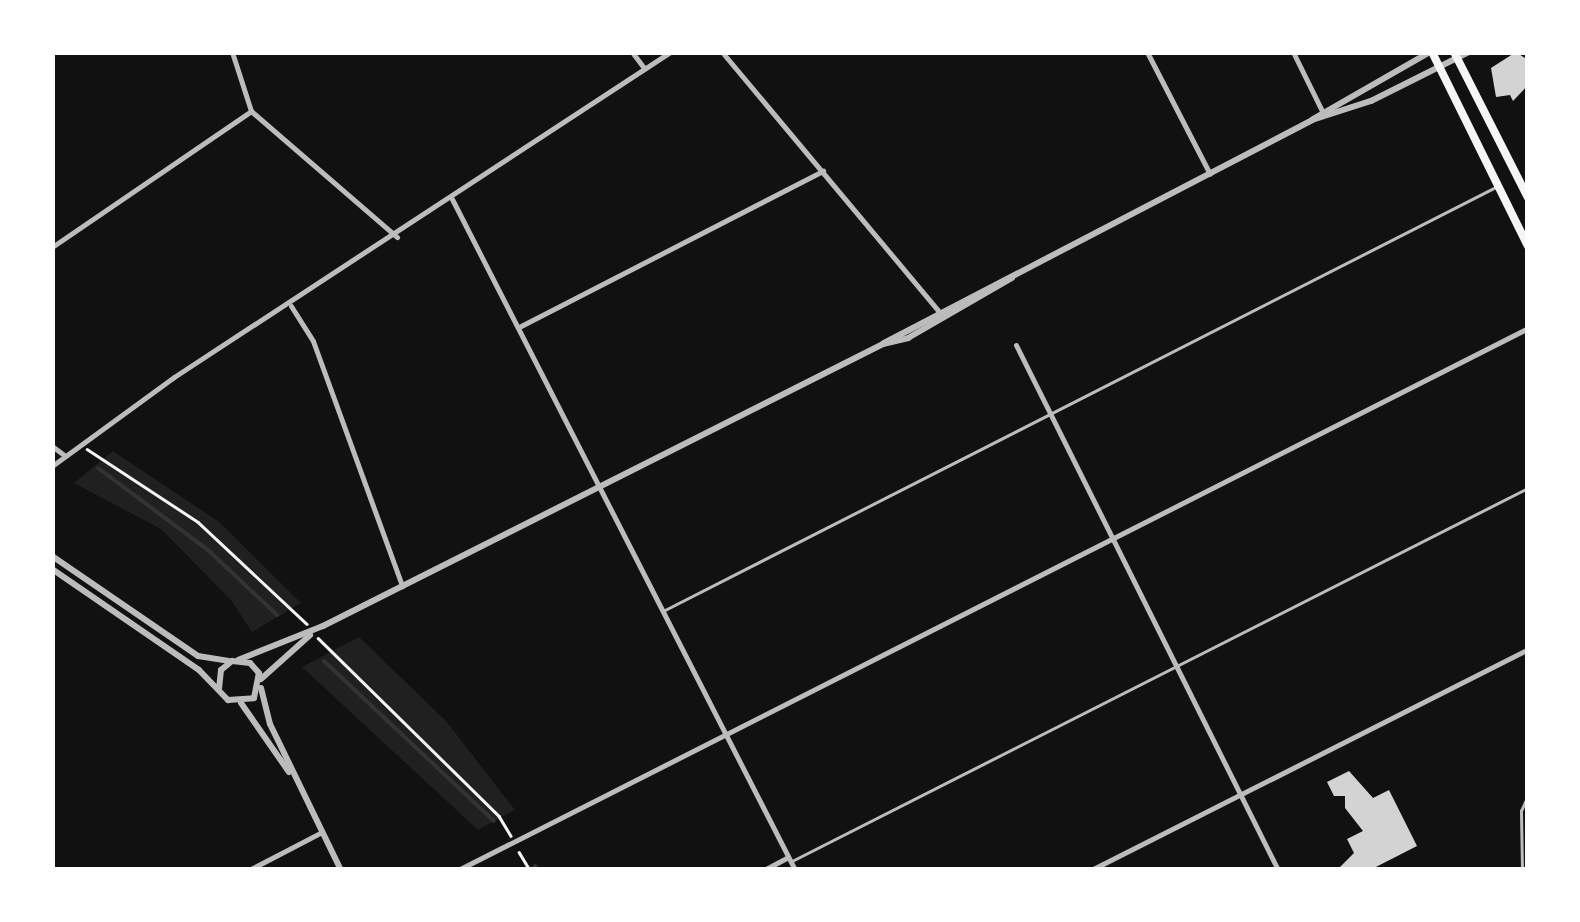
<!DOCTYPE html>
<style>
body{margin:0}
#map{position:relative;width:1580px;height:922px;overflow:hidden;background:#111;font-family:Karla,sans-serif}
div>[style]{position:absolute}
.green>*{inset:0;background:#202020}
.stream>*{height:4px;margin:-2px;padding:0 2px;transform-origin:2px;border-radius:2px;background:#333}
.building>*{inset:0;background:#d3d3d3}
.path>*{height:2.5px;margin:-1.25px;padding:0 1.25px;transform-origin:1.25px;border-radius:1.25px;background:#f5f5f5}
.service>*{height:2.5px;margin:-1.25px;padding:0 1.25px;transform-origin:1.25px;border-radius:1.25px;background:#bcbcbc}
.minor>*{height:5px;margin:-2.5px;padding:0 2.5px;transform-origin:2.5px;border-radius:2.5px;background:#bcbcbc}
.tertiary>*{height:6px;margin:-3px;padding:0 3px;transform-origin:3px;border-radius:3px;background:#bcbcbc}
.secondary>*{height:8px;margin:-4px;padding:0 4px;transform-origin:4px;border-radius:4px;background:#f5f5f5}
span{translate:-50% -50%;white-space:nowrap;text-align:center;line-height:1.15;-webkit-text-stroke:8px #fff;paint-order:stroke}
.frame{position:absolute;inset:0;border:55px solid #fff;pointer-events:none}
</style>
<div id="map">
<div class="green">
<i style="clip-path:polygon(113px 451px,218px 521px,301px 603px,252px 632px,231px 600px,161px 529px,74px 483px)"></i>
<i style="clip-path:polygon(359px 637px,446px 721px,515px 810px,478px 830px,302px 667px)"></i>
</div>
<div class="stream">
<i style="left:98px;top:468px;width:137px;rotate:36.7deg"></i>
<i style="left:208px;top:550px;width:95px;rotate:43.3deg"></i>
<i style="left:324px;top:661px;width:233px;rotate:43.3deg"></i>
<i style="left:535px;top:866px;width:5px;rotate:53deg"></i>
</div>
<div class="building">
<i style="clip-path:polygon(1516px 52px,1528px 60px,1528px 85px,1513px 101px,1510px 95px,1496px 97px,1491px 68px)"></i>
<i style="clip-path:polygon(1349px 771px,1373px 798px,1389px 790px,1417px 846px,1370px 870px,1337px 870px,1354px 853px,1347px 839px,1363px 831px,1345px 808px,1345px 796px,1334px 796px,1327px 782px)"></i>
</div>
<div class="path">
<i style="left:87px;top:449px;width:133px;rotate:33.3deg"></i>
<i style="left:198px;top:522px;width:149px;rotate:43.1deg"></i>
<i style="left:318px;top:638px;width:254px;rotate:44.5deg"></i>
<i style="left:499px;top:816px;width:23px;rotate:59deg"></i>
<i style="left:519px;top:852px;width:21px;rotate:59deg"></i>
</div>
<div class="service">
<i style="left:665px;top:610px;width:932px;rotate:-26.98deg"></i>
<i style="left:792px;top:861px;width:825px;rotate:-26.88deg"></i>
<i style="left:1522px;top:870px;width:59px;rotate:-91deg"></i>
<i style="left:1521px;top:811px;width:17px;rotate:-66deg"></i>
</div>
<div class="minor">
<i style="left:232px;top:52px;width:62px;rotate:72.1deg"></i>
<i style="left:251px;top:111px;width:193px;rotate:40.8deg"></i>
<i style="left:632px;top:52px;width:20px;rotate:53deg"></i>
<i style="left:722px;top:52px;width:340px;rotate:50.1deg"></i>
<i style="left:1147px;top:52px;width:137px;rotate:62.7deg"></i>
<i style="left:1293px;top:52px;width:66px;rotate:63.8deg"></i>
<i style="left:452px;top:199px;width:754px;rotate:62.92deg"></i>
<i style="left:52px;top:247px;width:241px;rotate:-34.3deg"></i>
<i style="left:291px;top:306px;width:41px;rotate:57.8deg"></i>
<i style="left:313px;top:341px;width:261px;rotate:70deg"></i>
<i style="left:519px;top:327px;width:342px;rotate:-27.2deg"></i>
<i style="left:1016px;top:345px;width:587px;rotate:63.48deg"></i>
<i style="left:52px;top:446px;width:15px;rotate:37deg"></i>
<i style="left:52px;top:466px;width:151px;rotate:-36.1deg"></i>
<i style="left:174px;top:377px;width:593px;rotate:-33.23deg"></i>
<i style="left:249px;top:870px;width:82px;rotate:-27.5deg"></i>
<i style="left:458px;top:870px;width:1199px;rotate:-26.86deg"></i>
<i style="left:764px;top:870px;width:27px;rotate:-28deg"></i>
<i style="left:1091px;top:870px;width:490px;rotate:-26.8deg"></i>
</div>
<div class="tertiary">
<i style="left:1313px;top:119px;width:135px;rotate:-29.8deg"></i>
<i style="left:884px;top:343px;width:483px;rotate:-27.5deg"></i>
<i style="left:1312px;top:120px;width:62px;rotate:-17.9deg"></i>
<i style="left:1371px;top:101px;width:110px;rotate:-26.6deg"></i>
<i style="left:52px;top:556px;width:177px;rotate:34.4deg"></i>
<i style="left:198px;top:656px;width:31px;rotate:9deg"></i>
<i style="left:52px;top:569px;width:178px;rotate:34.5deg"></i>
<i style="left:199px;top:670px;width:42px;rotate:46deg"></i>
<i style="left:228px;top:700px;width:26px;rotate:-4deg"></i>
<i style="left:254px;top:698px;width:25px;rotate:-79deg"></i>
<i style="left:259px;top:673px;width:13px;rotate:-132deg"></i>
<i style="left:250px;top:663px;width:18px;rotate:-174deg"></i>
<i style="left:232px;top:661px;width:14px;rotate:141deg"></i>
<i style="left:221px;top:670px;width:20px;rotate:96deg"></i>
<i style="left:238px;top:660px;width:92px;rotate:-21.8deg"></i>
<i style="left:323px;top:626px;width:627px;rotate:-26.73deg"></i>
<i style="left:883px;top:344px;width:26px;rotate:-13deg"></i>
<i style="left:908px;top:338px;width:120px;rotate:-30deg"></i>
<i style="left:261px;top:679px;width:66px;rotate:-41.9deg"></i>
<i style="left:261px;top:688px;width:37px;rotate:76deg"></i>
<i style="left:270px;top:724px;width:162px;rotate:64.1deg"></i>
<i style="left:241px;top:703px;width:84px;rotate:55.2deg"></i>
</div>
<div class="secondary">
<i style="left:1432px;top:52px;width:216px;rotate:63.7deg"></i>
<i style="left:1454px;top:52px;width:164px;rotate:63.1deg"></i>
</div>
<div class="frame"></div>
</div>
